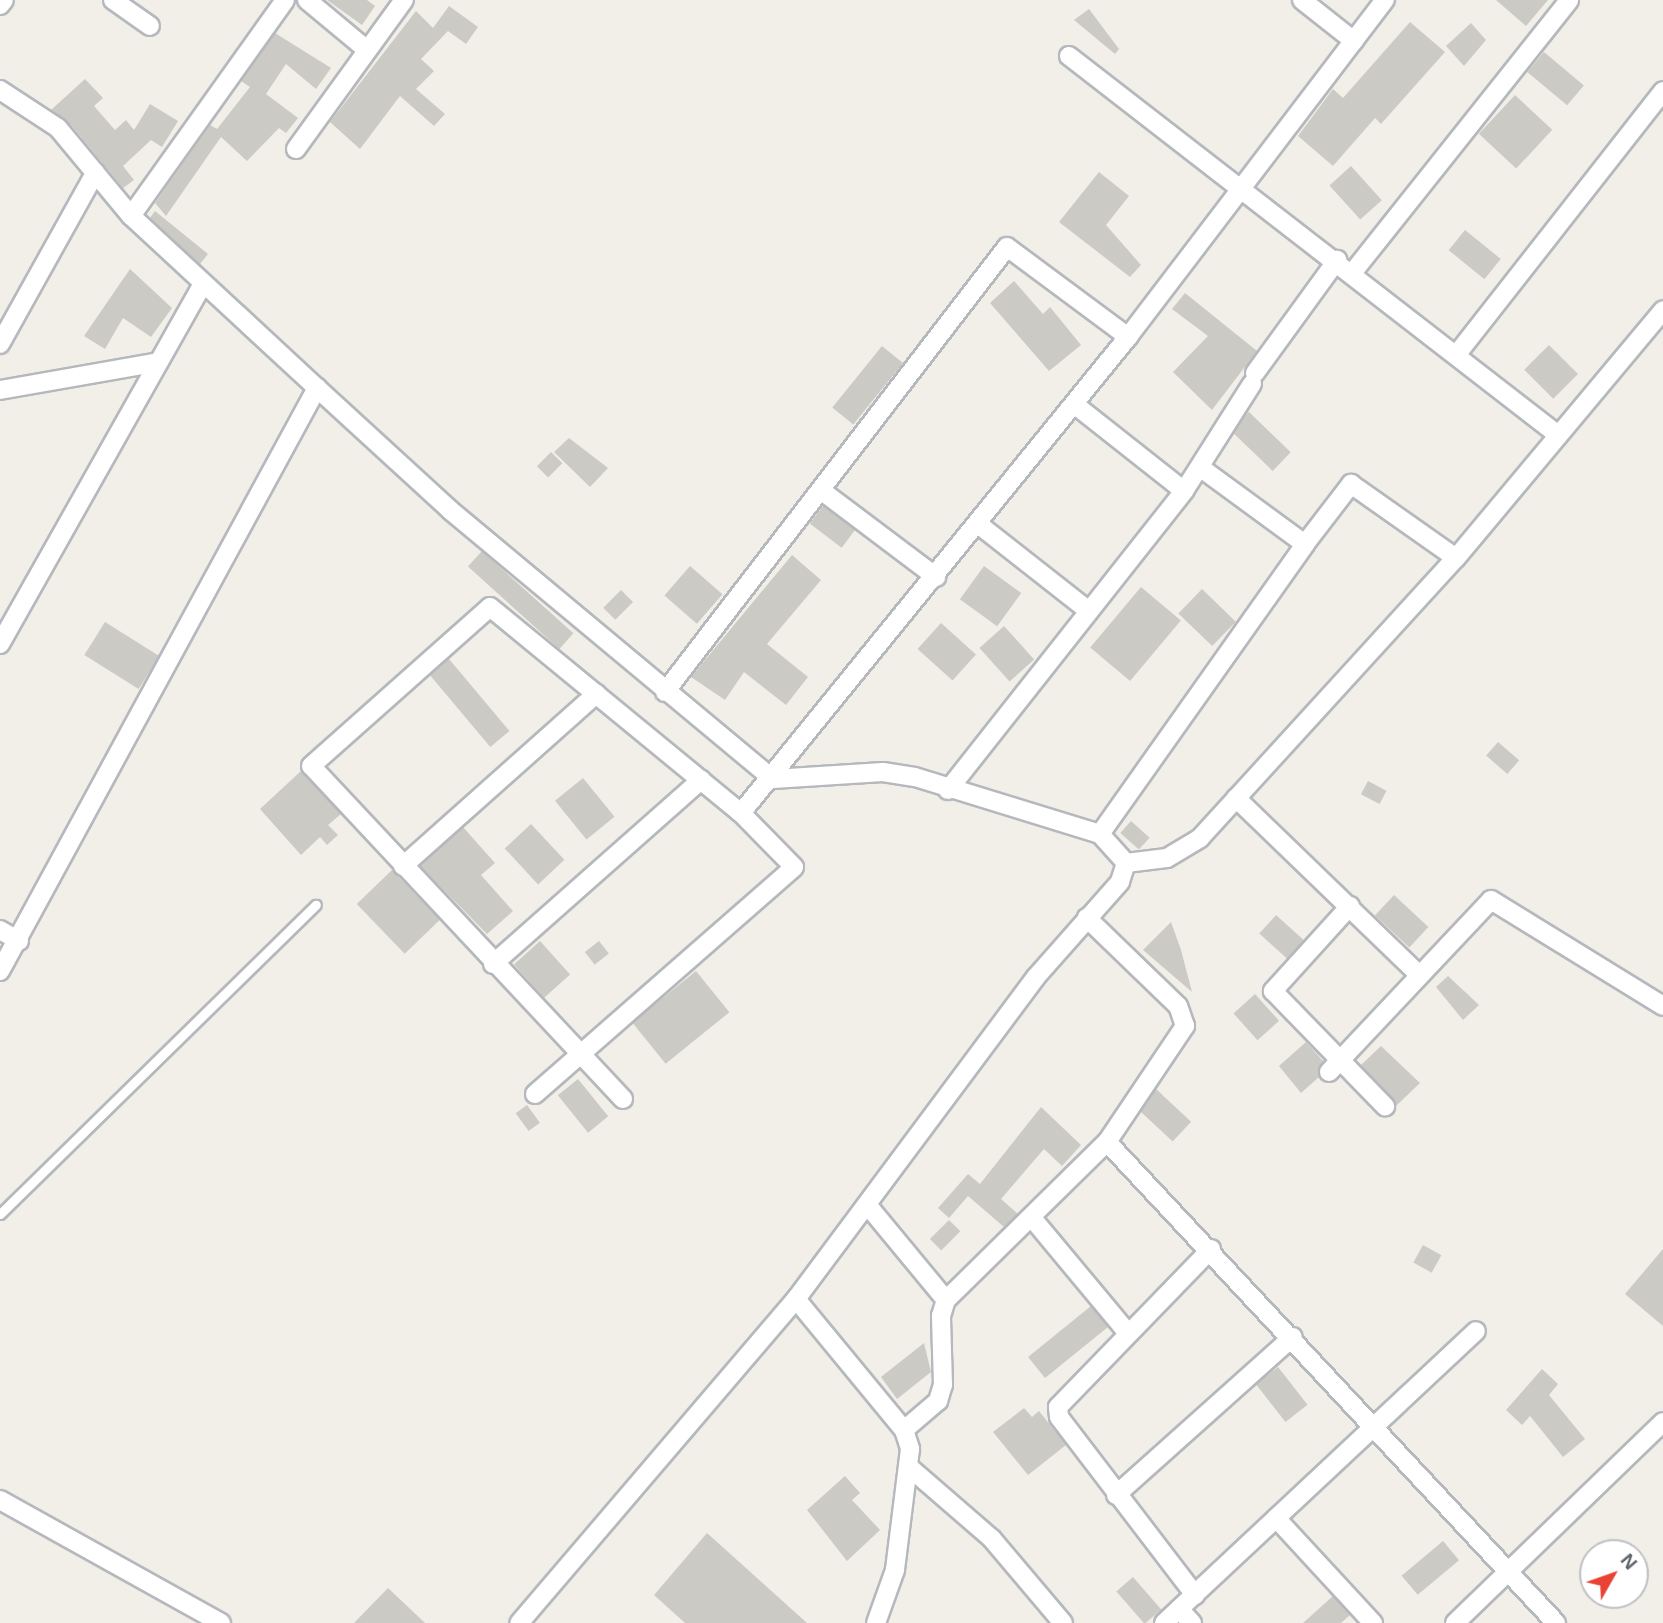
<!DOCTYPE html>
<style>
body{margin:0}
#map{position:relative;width:1663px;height:1623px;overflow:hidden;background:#f1efe8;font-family:Arial,sans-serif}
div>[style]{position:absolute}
.building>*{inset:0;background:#cccac5;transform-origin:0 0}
.roads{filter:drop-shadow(2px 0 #b5b8bc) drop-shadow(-2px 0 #b5b8bc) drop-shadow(0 2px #b5b8bc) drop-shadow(0 -2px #b5b8bc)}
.service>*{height:9px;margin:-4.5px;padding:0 4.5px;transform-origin:4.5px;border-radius:4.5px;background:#fff}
.minor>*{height:18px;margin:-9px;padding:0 9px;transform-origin:9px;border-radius:9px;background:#fff}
span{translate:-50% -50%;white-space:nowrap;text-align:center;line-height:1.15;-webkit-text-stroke:7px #fff;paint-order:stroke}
.north{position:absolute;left:1579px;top:1539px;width:70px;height:70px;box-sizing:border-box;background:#fff;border:2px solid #bfc1c3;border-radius:50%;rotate:50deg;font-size:19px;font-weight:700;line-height:28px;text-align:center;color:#5f6368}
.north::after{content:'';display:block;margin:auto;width:24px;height:32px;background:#ea4335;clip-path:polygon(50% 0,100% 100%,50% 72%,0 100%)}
</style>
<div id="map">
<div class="building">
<i style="clip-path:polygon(327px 0,367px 0,375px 6px,362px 25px)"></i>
<i style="clip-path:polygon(1496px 0,1548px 0,1526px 26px)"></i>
<i style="clip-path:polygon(449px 6px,478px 27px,466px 44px,448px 31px,421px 59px,434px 71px,416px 89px,445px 114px,434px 126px,400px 96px,360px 149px,330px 122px,416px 11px,433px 28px)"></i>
<i style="clip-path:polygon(1089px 9px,1119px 49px,1115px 54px,1074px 20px)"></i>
<i style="clip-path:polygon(1410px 22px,1445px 52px,1381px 124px,1375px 118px,1333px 166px,1298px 136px,1333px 89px,1343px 98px)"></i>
<i style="clip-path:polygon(1471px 23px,1486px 40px,1464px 66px,1446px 46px)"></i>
<i style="clip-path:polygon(275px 33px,331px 68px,316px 89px,286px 64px,266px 94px,298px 118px,286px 133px,279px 128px,247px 161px,221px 137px,166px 216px,155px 203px,210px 125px,217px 129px,250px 87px,241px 81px)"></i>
<i style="left:1544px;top:52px;width:52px;height:26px;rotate:40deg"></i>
<i style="clip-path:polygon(85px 79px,103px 98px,94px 106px,115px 130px,126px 120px,134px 130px,150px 104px,178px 121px,162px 147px,151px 140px,123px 166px,134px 180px,123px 188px,72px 126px,51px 110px)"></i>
<i style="left:1515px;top:95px;width:51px;height:53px;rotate:43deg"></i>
<i style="left:1351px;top:166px;width:46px;height:29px;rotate:48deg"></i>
<i style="clip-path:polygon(1099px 172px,1129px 196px,1106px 225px,1141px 265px,1130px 277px,1059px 222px)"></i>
<i style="clip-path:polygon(155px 211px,208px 254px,200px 264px,150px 218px)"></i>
<i style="left:1465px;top:230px;width:46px;height:26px;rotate:39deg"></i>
<i style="clip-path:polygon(130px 269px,172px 308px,151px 337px,123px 318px,105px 349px,84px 336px)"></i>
<i style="clip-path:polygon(1014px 281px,1043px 314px,1050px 307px,1081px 345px,1049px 371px,990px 303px)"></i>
<i style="clip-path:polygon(1185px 293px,1257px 351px,1212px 410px,1173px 372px,1208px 336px,1172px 309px)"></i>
<i style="left:1549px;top:345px;width:41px;height:35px;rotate:45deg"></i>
<i style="left:882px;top:346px;width:27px;height:79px;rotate:39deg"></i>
<i style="left:1249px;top:412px;width:58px;height:26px;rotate:44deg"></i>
<i style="clip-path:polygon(569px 438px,608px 468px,590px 487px,554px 452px)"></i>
<i style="left:551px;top:452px;width:16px;height:20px;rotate:45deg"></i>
<i style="left:823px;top:506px;width:40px;height:22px;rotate:37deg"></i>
<i style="left:482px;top:551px;width:123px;height:21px;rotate:42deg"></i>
<i style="clip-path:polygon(792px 555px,821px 580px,767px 644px,808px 677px,786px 705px,744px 672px,725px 700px,691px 677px)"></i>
<i style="left:690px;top:566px;width:43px;height:39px;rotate:41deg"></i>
<i style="left:984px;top:566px;width:46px;height:41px;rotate:36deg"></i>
<i style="left:1141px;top:587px;width:52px;height:79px;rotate:40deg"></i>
<i style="left:1202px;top:589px;width:47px;height:34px;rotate:44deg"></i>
<i style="left:621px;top:590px;width:17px;height:25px;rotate:45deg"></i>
<i style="left:105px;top:622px;width:64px;height:39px;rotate:32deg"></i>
<i style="left:941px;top:623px;width:47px;height:35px;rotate:42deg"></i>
<i style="left:1004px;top:626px;width:45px;height:33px;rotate:48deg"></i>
<i style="left:449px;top:659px;width:94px;height:25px;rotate:50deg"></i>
<i style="left:1498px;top:742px;width:28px;height:18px;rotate:41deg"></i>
<i style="clip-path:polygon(301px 771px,341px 814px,328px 825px,338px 835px,327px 845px,320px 837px,301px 855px,260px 809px)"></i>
<i style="left:583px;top:778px;width:50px;height:36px;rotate:51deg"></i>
<i style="left:1368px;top:781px;width:21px;height:15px;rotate:28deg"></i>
<i style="left:1131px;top:821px;width:25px;height:16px;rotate:42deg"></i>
<i style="left:531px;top:824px;width:49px;height:36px;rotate:47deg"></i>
<i style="clip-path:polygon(463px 827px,495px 863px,481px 875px,513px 911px,487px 934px,420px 866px)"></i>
<i style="left:392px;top:870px;width:69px;height:49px;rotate:46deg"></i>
<i style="left:1394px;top:895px;width:47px;height:28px;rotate:43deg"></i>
<i style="left:1276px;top:915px;width:38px;height:25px;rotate:42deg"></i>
<i style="clip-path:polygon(1171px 922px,1181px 950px,1192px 992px,1143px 950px)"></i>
<i style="left:540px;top:941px;width:45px;height:35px;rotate:48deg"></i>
<i style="left:599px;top:941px;width:16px;height:18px;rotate:52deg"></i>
<i style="left:696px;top:971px;width:53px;height:82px;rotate:51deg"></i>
<i style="clip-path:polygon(1448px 976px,1479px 1005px,1463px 1020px,1436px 987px)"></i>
<i style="left:1255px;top:994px;width:36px;height:29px;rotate:48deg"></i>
<i style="clip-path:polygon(1306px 1042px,1323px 1061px,1319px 1077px,1301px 1093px,1279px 1066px)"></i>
<i style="clip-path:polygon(1381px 1046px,1420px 1083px,1396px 1106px,1361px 1065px)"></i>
<i style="left:578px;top:1079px;width:48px;height:26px;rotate:51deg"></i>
<i style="left:1156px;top:1089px;width:48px;height:27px;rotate:43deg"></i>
<i style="left:527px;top:1105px;width:22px;height:14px;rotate:54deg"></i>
<i style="clip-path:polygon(1041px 1107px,1081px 1145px,1062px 1166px,1044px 1149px,1001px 1199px,1018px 1214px,1004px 1227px,968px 1196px,949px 1218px,938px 1208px,968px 1174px,980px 1184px)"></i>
<i style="left:949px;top:1220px;width:16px;height:27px;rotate:45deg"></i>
<i style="left:1423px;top:1245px;width:21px;height:20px;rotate:29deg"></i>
<i style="clip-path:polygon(1663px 1249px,1663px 1326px,1625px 1294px)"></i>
<i style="left:1091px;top:1306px;width:27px;height:81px;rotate:51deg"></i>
<i style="clip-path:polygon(924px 1343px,931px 1372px,897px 1399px,881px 1377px)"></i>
<i style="left:1278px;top:1367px;width:48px;height:28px;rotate:52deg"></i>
<i style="clip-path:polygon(1542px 1369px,1558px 1384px,1549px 1395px,1585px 1439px,1563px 1457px,1530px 1416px,1522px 1425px,1506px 1410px)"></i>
<i style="clip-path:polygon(1024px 1408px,1032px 1417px,1039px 1411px,1066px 1445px,1028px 1475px,993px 1432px)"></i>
<i style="clip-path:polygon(845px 1476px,860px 1493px,852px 1500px,880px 1530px,847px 1561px,807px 1510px)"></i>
<i style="clip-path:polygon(707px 1533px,807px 1623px,685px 1623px,654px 1595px)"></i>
<i style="left:1443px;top:1541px;width:25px;height:54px;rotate:50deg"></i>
<i style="left:1133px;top:1577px;width:43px;height:22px;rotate:49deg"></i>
<i style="clip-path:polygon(388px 1588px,425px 1623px,354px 1623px)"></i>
<i style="clip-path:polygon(1333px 1596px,1350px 1615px,1341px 1623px,1303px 1623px)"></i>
</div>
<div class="roads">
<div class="service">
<i style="left:0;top:1214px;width:442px;rotate:-44.4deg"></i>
</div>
<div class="minor">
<i style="left:113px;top:0;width:45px;rotate:35.1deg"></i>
<i style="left:307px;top:0;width:78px;rotate:39.8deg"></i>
<i style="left:1302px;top:0;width:66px;rotate:38.3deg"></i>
<i style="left:0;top:5px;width:6px;rotate:-51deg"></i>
<i style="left:1069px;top:56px;width:619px;rotate:37.78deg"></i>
<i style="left:0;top:90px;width:69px;rotate:33.2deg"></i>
<i style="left:58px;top:128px;width:114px;rotate:50.3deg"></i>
<i style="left:131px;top:216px;width:265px;rotate:-54.5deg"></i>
<i style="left:296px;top:149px;width:184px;rotate:-54.1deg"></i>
<i style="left:1353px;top:272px;width:347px;rotate:-51.5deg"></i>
<i style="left:0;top:344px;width:196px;rotate:-60.9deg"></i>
<i style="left:1457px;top:354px;width:334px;rotate:-51.9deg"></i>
<i style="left:1255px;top:373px;width:140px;rotate:-54deg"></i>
<i style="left:317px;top:388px;width:180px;rotate:42.5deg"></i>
<i style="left:450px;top:510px;width:420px;rotate:39.8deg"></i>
<i style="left:773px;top:779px;width:110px;rotate:-3.6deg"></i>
<i style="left:883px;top:772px;width:32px;rotate:9deg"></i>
<i style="left:915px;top:777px;width:194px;rotate:17.1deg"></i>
<i style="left:1100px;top:834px;width:39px;rotate:48deg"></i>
<i style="left:1126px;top:863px;width:20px;rotate:108deg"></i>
<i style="left:1120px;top:882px;width:127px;rotate:131.5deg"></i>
<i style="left:1036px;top:977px;width:402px;rotate:126.7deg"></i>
<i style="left:796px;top:1299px;width:426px;rotate:130.5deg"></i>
<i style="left:0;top:390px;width:161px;rotate:-10deg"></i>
<i style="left:1074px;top:404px;width:140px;rotate:38.3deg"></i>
<i style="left:1184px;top:491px;width:127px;rotate:-57.6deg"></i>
<i style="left:1201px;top:468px;width:129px;rotate:36.2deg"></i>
<i style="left:1305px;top:544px;width:76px;rotate:-52.5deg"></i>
<i style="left:1351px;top:484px;width:128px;rotate:35.2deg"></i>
<i style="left:822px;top:491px;width:143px;rotate:37deg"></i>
<i style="left:978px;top:524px;width:141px;rotate:38.1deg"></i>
<i style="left:0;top:644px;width:413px;rotate:-60.6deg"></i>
<i style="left:665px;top:692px;width:561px;rotate:-52.46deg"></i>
<i style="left:1007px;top:247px;width:151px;rotate:36.6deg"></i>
<i style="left:948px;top:790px;width:381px;rotate:-51.7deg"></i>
<i style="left:1236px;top:798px;width:255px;rotate:44deg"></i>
<i style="left:1100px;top:834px;width:355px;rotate:-54.7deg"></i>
<i style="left:1126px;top:863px;width:41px;rotate:-7deg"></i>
<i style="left:1167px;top:858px;width:39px;rotate:-31deg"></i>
<i style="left:1200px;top:838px;width:379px;rotate:-47.6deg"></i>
<i style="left:1456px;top:558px;width:323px;rotate:-50.1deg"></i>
<i style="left:403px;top:866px;width:259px;rotate:-41.7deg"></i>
<i style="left:1350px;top:906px;width:115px;rotate:132.2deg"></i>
<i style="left:1273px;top:991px;width:161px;rotate:45.8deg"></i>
<i style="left:0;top:930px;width:22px;rotate:30deg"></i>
<i style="left:493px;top:964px;width:278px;rotate:-41.5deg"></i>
<i style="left:0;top:971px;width:664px;rotate:-61.47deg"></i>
<i style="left:317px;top:388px;width:253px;rotate:-137.2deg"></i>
<i style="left:1329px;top:1072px;width:236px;rotate:-46.7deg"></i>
<i style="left:1491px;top:900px;width:202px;rotate:31.6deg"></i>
<i style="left:535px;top:1094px;width:344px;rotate:-41.2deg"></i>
<i style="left:794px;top:867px;width:76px;rotate:-134.5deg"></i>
<i style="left:741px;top:813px;width:613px;rotate:-50.89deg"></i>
<i style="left:1128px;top:337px;width:424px;rotate:-52.7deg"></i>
<i style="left:623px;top:1099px;width:456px;rotate:-133.1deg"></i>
<i style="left:311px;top:766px;width:239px;rotate:-41.6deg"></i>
<i style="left:490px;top:607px;width:325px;rotate:39.4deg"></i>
<i style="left:1107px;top:1142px;width:658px;rotate:46.97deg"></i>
<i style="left:869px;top:1207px;width:121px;rotate:50.4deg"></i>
<i style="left:1032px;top:1218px;width:148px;rotate:50.2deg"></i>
<i style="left:796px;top:1299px;width:170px;rotate:50.5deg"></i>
<i style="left:904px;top:1430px;width:20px;rotate:72deg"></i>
<i style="left:910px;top:1449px;width:122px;rotate:97.1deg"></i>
<i style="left:895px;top:1570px;width:56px;rotate:109.7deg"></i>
<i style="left:904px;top:1430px;width:45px;rotate:-40.5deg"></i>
<i style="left:938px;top:1401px;width:17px;rotate:-73deg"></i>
<i style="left:943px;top:1385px;width:69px;rotate:-91.7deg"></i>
<i style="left:941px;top:1316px;width:17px;rotate:-73deg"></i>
<i style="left:946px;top:1300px;width:226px;rotate:-44.5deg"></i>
<i style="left:1107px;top:1142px;width:140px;rotate:-56.1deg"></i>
<i style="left:1185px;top:1026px;width:21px;rotate:-109deg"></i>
<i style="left:1178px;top:1006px;width:127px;rotate:-136deg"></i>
<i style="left:909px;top:1467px;width:110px;rotate:40.9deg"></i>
<i style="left:992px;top:1539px;width:110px;rotate:49.8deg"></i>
<i style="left:1116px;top:1495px;width:237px;rotate:-41.8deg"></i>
<i style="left:0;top:1500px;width:253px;rotate:29.1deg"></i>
<i style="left:1276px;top:1518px;width:143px;rotate:47.3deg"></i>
<i style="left:1195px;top:1595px;width:224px;rotate:-127.4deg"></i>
<i style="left:1059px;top:1417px;width:10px;rotate:-96deg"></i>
<i style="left:1058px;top:1407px;width:220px;rotate:-45.9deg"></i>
<i style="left:1179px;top:1609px;width:19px;rotate:47deg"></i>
<i style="left:1164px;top:1623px;width:427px;rotate:-43.1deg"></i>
<i style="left:1455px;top:1623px;width:289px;rotate:-44deg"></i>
</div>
</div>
<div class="north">N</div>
</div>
